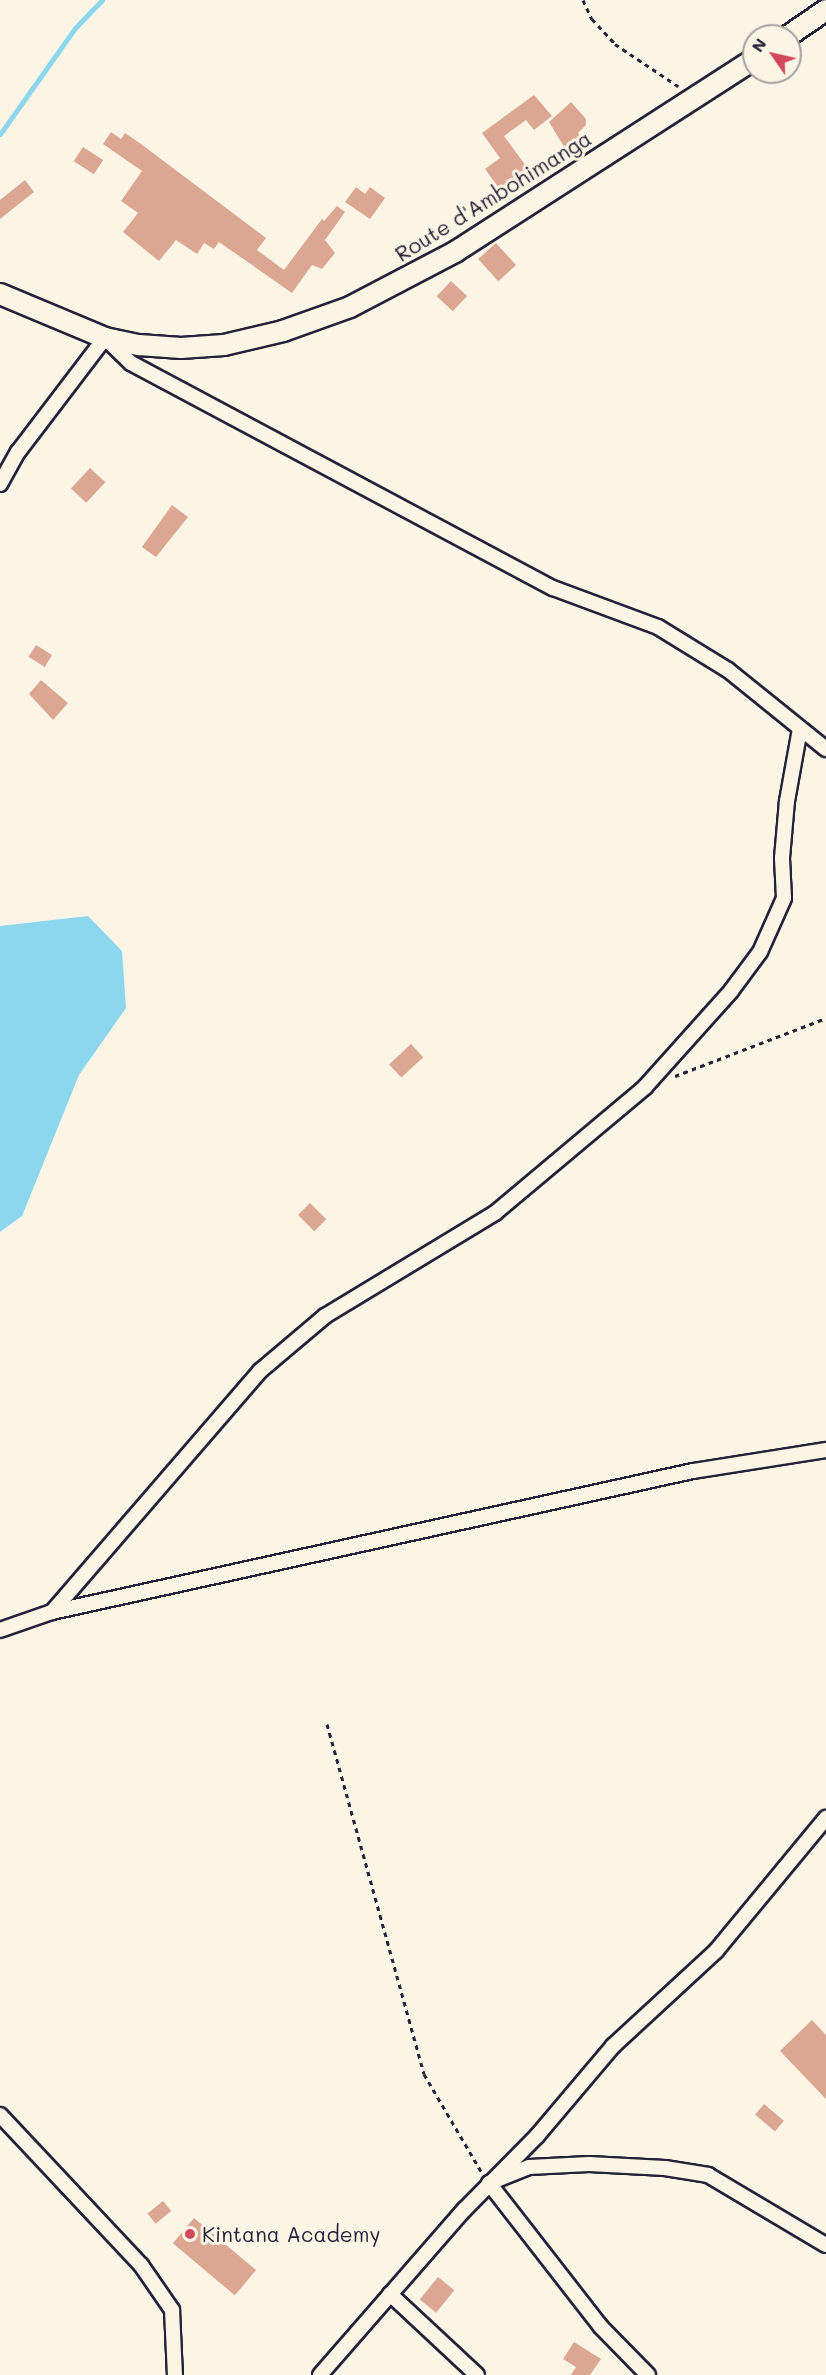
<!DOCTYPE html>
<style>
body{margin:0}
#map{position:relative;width:826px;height:2375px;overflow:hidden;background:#fcf5e5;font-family:Mali,sans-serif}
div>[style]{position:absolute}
.water>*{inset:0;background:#8dd7ee}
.stream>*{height:5px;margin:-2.5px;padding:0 2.5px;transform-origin:2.5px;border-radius:2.5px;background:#8dd7ee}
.building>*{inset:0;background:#dca792;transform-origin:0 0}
.path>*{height:3px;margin-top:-1.5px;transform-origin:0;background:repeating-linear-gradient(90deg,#22223b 0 4.5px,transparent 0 9px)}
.roads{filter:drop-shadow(2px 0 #22223b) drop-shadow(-2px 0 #22223b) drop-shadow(0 2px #22223b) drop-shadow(0 -2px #22223b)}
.street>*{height:14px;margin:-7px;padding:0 7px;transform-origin:7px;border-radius:7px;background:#fcf5e5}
.secondary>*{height:20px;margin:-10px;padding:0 10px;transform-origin:10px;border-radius:10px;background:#fcf5e5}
.dots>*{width:16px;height:16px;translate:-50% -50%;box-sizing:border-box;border:3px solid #fcf5e5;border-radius:50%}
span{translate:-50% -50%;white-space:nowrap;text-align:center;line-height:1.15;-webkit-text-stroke:6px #fcf5e5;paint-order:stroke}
.street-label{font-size:21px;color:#22223b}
.poi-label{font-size:21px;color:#22223b}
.left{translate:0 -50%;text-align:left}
.north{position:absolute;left:742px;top:24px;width:60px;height:60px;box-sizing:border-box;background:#fcf5e5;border:2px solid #a5a1a1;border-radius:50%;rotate:304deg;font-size:16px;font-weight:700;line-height:24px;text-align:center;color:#22223b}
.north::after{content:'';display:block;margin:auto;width:21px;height:27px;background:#d1495b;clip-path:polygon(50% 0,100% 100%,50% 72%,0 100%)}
</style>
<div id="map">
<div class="water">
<i style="clip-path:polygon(88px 916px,122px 951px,126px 1008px,79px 1075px,22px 1216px,0 1232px,0 926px)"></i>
</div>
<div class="stream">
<i style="left:0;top:134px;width:130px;rotate:-54.7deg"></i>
<i style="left:75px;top:28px;width:39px;rotate:-46deg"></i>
</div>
<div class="building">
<i style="clip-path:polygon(534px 95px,552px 116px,534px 130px,526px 120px,504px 136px,529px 170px,501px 191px,485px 169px,500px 158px,482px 133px)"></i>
<i style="clip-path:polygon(571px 102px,586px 119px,586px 125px,578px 133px,587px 149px,571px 158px,549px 122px)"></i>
<i style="clip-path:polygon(111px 132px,121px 139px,125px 133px,141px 144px,266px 238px,257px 250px,284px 270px,322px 219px,324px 221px,337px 206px,345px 212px,325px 240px,335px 253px,322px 269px,312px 265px,292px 293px,219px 242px,214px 249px,204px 243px,197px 254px,176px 240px,159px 261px,123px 232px,138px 213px,121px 201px,142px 171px,103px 144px)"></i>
<i style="left:83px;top:147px;width:24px;height:17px;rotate:33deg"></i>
<i style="clip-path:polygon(25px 180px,34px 192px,0 219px,0 200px)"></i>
<i style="clip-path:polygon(356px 187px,365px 194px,370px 187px,385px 198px,370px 219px,345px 202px)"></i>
<i style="left:496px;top:243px;width:30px;height:24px;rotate:48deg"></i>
<i style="left:451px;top:281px;width:22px;height:21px;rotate:43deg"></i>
<i style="left:90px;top:468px;width:21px;height:28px;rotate:43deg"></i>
<i style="clip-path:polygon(172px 505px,188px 517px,156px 557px,142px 547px)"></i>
<i style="left:36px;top:645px;width:19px;height:14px;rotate:32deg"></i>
<i style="clip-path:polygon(41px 680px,68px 703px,53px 720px,29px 694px)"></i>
<i style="left:411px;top:1044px;width:18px;height:30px;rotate:47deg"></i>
<i style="left:310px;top:1203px;width:23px;height:17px;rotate:45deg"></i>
<i style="clip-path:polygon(812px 2020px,826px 2035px,826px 2099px,780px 2051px)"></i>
<i style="left:764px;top:2104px;width:26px;height:14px;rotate:40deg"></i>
<i style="left:163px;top:2201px;width:13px;height:20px;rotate:51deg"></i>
<i style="left:194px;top:2218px;width:81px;height:33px;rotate:40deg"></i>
<i style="left:438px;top:2277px;width:21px;height:29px;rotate:39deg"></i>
<i style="clip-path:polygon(574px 2342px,601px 2359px,590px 2375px,571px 2375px,576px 2367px,563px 2359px)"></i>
</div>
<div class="path">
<i style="left:583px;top:0;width:21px;rotate:65deg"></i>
<i style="left:592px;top:19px;width:34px;rotate:47deg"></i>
<i style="left:615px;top:44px;width:76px;rotate:33.7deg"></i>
<i style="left:675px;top:1076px;width:162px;rotate:-21deg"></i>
<i style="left:327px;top:1724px;width:363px;rotate:74.5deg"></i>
<i style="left:424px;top:2074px;width:113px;rotate:59.6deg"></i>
</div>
<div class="roads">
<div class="street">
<i style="left:0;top:484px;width:37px;rotate:-61deg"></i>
<i style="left:18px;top:452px;width:143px;rotate:-52.7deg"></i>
<i style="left:105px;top:338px;width:36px;rotate:44deg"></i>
<i style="left:131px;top:363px;width:478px;rotate:28.1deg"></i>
<i style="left:553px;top:588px;width:112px;rotate:20.4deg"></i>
<i style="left:658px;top:627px;width:82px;rotate:31.6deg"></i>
<i style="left:728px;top:670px;width:126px;rotate:38.9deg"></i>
<i style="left:52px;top:1612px;width:318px;rotate:-49.2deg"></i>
<i style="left:260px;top:1371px;width:85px;rotate:-40.2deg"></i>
<i style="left:325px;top:1316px;width:199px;rotate:-31.2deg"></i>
<i style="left:495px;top:1213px;width:196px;rotate:-40deg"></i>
<i style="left:645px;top:1087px;width:129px;rotate:-48.1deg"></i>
<i style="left:731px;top:991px;width:49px;rotate:-53.4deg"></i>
<i style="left:760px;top:952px;width:59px;rotate:-66deg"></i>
<i style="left:784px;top:898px;width:40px;rotate:-92.9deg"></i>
<i style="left:782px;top:858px;width:57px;rotate:-85deg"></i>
<i style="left:787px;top:801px;width:73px;rotate:-79.8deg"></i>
<i style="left:0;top:1630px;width:55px;rotate:-19.1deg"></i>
<i style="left:52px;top:1612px;width:656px;rotate:-12.41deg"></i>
<i style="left:693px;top:1471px;width:135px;rotate:-9deg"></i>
<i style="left:0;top:2115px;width:206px;rotate:46.8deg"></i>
<i style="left:141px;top:2265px;width:55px;rotate:55.4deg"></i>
<i style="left:172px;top:2310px;width:65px;rotate:87.4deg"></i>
<i style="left:390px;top:2294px;width:119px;rotate:43deg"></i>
<i style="left:320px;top:2375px;width:220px;rotate:-48.9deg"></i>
<i style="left:465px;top:2209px;width:103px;rotate:-45.4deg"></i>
<i style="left:537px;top:2136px;width:118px;rotate:-49.8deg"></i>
<i style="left:613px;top:2046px;width:140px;rotate:-42.7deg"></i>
<i style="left:716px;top:1951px;width:173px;rotate:-50.4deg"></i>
<i style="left:648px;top:2375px;width:67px;rotate:-134.4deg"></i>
<i style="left:601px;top:2327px;width:182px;rotate:-127.9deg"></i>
<i style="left:489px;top:2183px;width:43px;rotate:-21.8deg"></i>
<i style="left:529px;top:2167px;width:60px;rotate:-2.9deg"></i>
<i style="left:589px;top:2164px;width:76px;rotate:3deg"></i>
<i style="left:665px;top:2168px;width:44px;rotate:9.2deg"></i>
<i style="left:708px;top:2175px;width:137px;rotate:30.7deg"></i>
</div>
<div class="secondary">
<i style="left:788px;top:36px;width:46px;rotate:-34.4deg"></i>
<i style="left:0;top:294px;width:114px;rotate:22.7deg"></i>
<i style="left:105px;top:338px;width:35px;rotate:12deg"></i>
<i style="left:139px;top:345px;width:42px;rotate:4.1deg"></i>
<i style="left:181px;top:348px;width:43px;rotate:-4deg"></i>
<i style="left:224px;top:345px;width:61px;rotate:-13.3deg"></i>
<i style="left:283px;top:331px;width:71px;rotate:-19.7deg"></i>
<i style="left:350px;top:307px;width:119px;rotate:-27.6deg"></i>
<i style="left:455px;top:252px;width:356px;rotate:-32.8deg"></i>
</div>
</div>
<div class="dots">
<i style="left:190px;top:2234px;background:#d1495b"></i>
</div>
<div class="street-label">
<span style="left:493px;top:196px;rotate:-32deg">Route d'Ambohimanga</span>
</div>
<div class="poi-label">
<span class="left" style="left:202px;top:2234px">Kintana Academy</span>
</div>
<div class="north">N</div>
</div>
